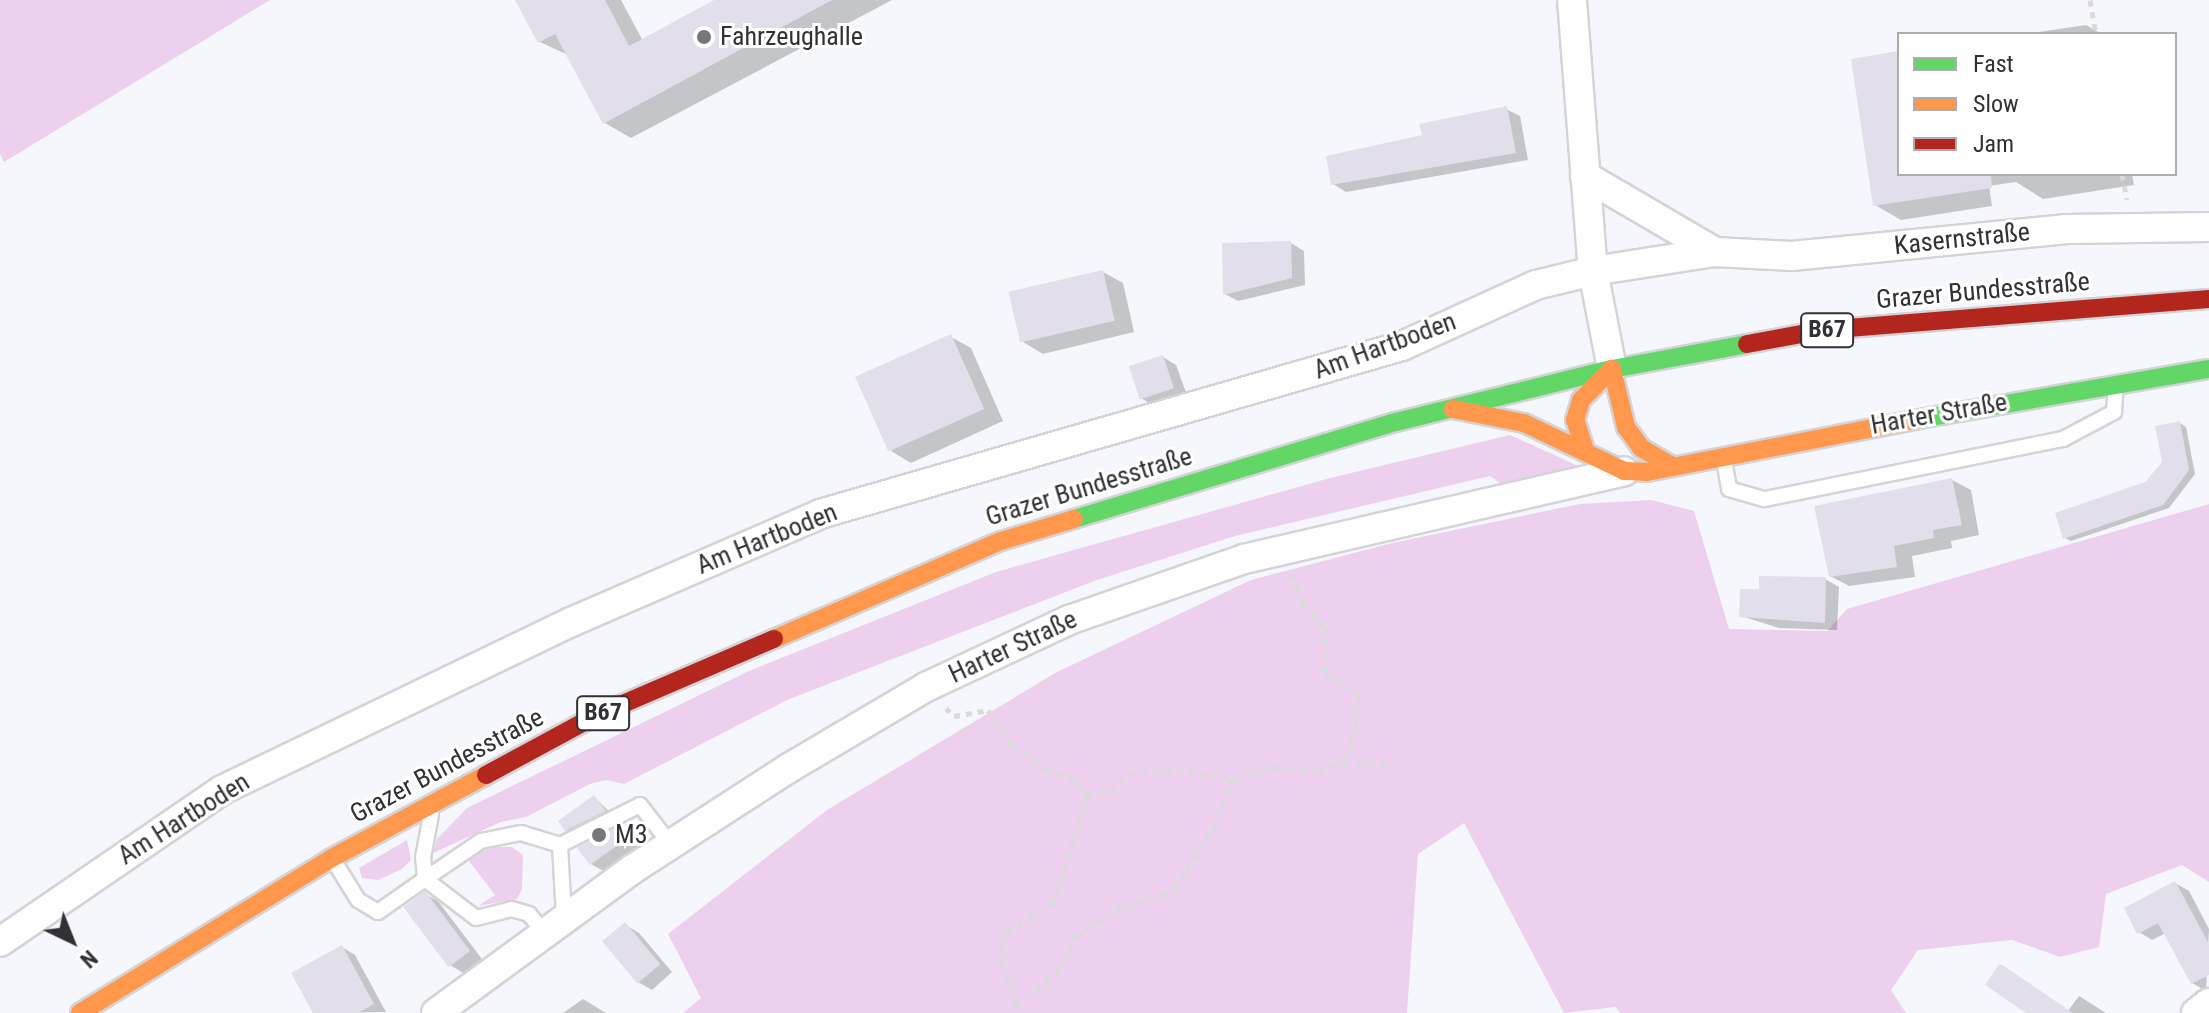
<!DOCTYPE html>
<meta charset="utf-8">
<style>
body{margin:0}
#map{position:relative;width:2209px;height:1013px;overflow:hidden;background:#f6f7fc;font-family:"Roboto Condensed",sans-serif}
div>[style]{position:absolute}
.green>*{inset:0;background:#edd0ee}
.shadow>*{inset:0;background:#0003}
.building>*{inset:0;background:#e3dfea;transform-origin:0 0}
.path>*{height:5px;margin-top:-2.5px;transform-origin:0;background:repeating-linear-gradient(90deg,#dadadc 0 6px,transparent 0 12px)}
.roads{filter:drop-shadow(2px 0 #d4d4d8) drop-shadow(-2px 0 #d4d4d8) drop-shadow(0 2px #d4d4d8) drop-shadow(0 -2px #d4d4d8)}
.lane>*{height:14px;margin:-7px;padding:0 7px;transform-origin:7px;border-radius:7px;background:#fefeff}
.street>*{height:28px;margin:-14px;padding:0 14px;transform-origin:14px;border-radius:14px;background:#fefeff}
.fast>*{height:18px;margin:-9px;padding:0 9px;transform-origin:9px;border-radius:9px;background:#63d668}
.slow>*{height:18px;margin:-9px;padding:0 9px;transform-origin:9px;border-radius:9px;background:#ff974d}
.jam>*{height:18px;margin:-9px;padding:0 9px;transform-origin:9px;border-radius:9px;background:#b3261e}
.dots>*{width:22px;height:22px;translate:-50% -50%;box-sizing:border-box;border:4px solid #fff;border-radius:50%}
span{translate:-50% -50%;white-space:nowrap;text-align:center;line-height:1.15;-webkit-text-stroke:6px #fff;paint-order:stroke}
.shield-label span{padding:2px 6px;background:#fff;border:2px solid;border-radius:6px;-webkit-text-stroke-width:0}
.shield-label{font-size:24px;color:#313135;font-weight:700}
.poi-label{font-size:26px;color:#313135}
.left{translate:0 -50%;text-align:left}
.street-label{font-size:26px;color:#313135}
.legend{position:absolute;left:1897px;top:32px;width:280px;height:144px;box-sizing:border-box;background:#fff;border:2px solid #adadae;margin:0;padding:10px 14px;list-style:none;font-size:24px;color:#313135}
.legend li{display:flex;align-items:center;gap:16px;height:40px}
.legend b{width:40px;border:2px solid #adadae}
.north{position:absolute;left:32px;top:901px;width:80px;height:80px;-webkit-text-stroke:6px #fff;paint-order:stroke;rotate:137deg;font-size:22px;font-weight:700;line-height:32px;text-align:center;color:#313135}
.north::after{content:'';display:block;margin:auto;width:28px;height:36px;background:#313135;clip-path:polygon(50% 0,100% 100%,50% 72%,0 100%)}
</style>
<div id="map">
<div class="green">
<i style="clip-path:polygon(0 0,270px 0,4px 162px,0 154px)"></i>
<i style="clip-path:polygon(1510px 435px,1587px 470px,1504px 486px,1490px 476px,1235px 536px,1097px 580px,787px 700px,624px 784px,606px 780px,590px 784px,526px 817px,501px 822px,433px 853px,437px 839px,467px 808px,749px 671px,996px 572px,1330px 478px)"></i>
<i style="clip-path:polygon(1651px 500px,1694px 511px,1729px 629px,1827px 631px,1847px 609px,2209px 504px,2209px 882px,2182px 865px,2106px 894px,2099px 947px,2060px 957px,2012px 940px,1918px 950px,1891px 990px,1906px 1013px,1620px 1013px,1616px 1007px,1564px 1013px,1464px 823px,1418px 854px,1407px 1013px,683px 1013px,701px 998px,668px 934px,827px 810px,1057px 672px,1251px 580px,1392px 543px,1580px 504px)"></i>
<i style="clip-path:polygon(407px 840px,411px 860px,402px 869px,378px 880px,362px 878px,359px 868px)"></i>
<i style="clip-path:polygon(490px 847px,512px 847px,523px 855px,522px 889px,517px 899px,478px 906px,495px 895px,469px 861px,448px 872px)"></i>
</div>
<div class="shadow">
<i style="clip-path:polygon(517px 0,621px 0,643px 41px,718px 0,892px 0,631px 138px,605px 123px,568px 55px,540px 42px)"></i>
<i style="clip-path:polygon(2086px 25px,2102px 34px,2026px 34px)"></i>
<i style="clip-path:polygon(1899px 54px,1899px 174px,2132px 174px,2134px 185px,2043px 199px,2016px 182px,1989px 186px,1992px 206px,1901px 220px,1875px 205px)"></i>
<i style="clip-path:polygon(1506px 109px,1520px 116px,1528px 160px,1346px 192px,1333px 184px,1424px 136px)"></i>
<i style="clip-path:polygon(1291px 243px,1304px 251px,1305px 285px,1238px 301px,1225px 294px)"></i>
<i style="clip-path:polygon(1103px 272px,1123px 283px,1134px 332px,1043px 354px,1023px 342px)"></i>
<i style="clip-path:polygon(951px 337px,971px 348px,1003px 421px,911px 463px,891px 451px)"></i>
<i style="clip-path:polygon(1163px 357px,1176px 365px,1187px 395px,1154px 406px,1141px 398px)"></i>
<i style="clip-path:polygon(2180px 423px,2186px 427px,2195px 474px,2169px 508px,2071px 541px,2065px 538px,2146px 484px,2164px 463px)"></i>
<i style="clip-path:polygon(1952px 480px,1971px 490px,1979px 535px,1951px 541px,1952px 548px,1912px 556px,1915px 577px,1849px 586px,1830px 576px)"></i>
<i style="clip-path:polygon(1825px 579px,1839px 587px,1837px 630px,1779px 628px,1741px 616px)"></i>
<i style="clip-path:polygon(594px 797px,617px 819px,580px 838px,566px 830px)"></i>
<i style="clip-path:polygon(617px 830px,638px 847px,605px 872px,591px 864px)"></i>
<i style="clip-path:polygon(2175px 883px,2189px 891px,2209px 929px,2206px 991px,2192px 983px,2166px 933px,2152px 940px,2139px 932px)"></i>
<i style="clip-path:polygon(425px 894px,438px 901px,482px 959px,463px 973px,450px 965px)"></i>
<i style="clip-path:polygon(626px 925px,639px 933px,672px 972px,652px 990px,638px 982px)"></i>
<i style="clip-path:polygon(342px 947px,355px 955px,386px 1012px,315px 1013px)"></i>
<i style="clip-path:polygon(2079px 996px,2106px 1013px,2030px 1013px,2068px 1011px)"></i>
<i style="clip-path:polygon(583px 999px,606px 1013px,563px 1013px)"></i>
</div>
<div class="building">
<i style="clip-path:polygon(515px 0,605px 0,629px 46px,714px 0,832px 0,603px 124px,555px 34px,538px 43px)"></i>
<i style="clip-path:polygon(1899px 51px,1899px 174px,1991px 174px,1992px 188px,1873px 206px,1851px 59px)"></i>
<i style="clip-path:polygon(1507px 106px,1516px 153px,1331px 185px,1326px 156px,1422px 135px,1419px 124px)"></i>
<i style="clip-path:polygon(1291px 241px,1292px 278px,1223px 295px,1222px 243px)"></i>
<i style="left:1103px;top:270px;width:52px;height:97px;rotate:77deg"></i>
<i style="left:951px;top:334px;width:82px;height:105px;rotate:66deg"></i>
<i style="left:1163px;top:355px;width:35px;height:36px;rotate:72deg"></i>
<i style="clip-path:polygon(2180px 421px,2189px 470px,2163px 505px,2063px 539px,2055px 513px,2145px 482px,2162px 462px,2155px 426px)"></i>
<i style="clip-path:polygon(1952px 478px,1962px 525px,1933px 530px,1934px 538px,1894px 546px,1897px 567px,1829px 577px,1814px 506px)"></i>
<i style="clip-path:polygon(1759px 576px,1826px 577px,1825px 623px,1739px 617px,1740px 589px,1759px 589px)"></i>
<i style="clip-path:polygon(594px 795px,606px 811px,565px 831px,558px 821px)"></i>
<i style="clip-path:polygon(618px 827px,626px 839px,590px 865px,577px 848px)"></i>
<i style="clip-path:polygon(2175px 881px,2209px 944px,2209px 975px,2191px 984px,2158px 923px,2137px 934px,2124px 908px)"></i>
<i style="left:425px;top:891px;width:75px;height:27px;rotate:53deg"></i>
<i style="left:625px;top:922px;width:55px;height:30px;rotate:50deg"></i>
<i style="clip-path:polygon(342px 945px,374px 1004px,358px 1013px,313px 1013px,291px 973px)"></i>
<i style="clip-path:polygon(1999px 964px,2004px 966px,2073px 1013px,2026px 1013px,1985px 985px)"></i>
</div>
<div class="path">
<i style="left:2090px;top:0;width:35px;rotate:80deg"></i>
<i style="left:2122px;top:174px;width:26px;rotate:79deg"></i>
<i style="left:1292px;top:574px;width:32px;rotate:72deg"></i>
<i style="left:1302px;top:604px;width:33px;rotate:46deg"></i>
<i style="left:1325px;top:628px;width:45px;rotate:90deg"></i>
<i style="left:1325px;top:673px;width:39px;rotate:32deg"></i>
<i style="left:1358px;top:694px;width:32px;rotate:94deg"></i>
<i style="left:1356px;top:726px;width:38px;rotate:108deg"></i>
<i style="left:946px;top:708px;width:11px;rotate:45deg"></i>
<i style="left:954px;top:716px;width:35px;rotate:-10deg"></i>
<i style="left:988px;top:710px;width:42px;rotate:55.6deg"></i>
<i style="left:1012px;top:745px;width:41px;rotate:36deg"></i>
<i style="left:1045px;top:769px;width:33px;rotate:20deg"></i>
<i style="left:1076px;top:780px;width:19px;rotate:54deg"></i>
<i style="left:1087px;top:795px;width:113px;rotate:107.5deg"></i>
<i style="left:1053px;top:903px;width:59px;rotate:148.2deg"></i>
<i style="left:1003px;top:934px;width:30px;rotate:92deg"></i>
<i style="left:1002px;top:964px;width:44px;rotate:69.9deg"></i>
<i style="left:1017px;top:1005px;width:10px;rotate:127deg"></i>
<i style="left:1087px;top:795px;width:23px;rotate:-10deg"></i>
<i style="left:1110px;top:791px;width:27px;rotate:-42deg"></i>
<i style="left:1130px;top:773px;width:58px;rotate:-2deg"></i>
<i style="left:1188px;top:771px;width:46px;rotate:10.1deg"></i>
<i style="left:1017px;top:1005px;width:53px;rotate:-38.8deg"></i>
<i style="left:1058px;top:972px;width:40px;rotate:-63.4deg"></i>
<i style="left:1076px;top:936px;width:47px;rotate:-33.7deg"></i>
<i style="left:1115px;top:910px;width:62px;rotate:-18.7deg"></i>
<i style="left:1174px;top:890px;width:73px;rotate:-57.8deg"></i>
<i style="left:1213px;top:828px;width:53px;rotate:-67.8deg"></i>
<i style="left:1233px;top:779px;width:44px;rotate:-15.9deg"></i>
<i style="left:1275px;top:767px;width:44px;rotate:5.2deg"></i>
<i style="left:1319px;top:771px;width:27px;rotate:-20deg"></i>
<i style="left:1344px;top:762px;width:43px;rotate:5.3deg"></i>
</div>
<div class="roads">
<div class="lane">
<i style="left:1724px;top:460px;width:29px;rotate:80deg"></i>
<i style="left:1729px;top:489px;width:37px;rotate:16deg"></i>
<i style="left:1765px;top:499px;width:304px;rotate:-11.4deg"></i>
<i style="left:2063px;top:439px;width:58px;rotate:-27.9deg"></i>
<i style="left:2114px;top:412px;width:26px;rotate:-86deg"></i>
<i style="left:334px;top:861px;width:46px;rotate:58.4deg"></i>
<i style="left:358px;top:900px;width:23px;rotate:31deg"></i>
<i style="left:378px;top:912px;width:57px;rotate:-35.1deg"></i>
<i style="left:425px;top:879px;width:21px;rotate:-95deg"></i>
<i style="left:423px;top:858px;width:44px;rotate:-79.5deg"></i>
<i style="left:564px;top:917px;width:72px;rotate:-93.2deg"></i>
<i style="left:560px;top:845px;width:89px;rotate:-26.6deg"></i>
<i style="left:640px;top:805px;width:51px;rotate:52.2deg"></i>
<i style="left:544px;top:932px;width:23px;rotate:-130deg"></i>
<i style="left:529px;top:914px;width:18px;rotate:-164deg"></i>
<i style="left:512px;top:909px;width:37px;rotate:166deg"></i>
<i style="left:476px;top:918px;width:64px;rotate:-142.6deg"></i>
<i style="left:425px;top:879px;width:68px;rotate:-34.2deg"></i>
<i style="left:481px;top:841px;width:41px;rotate:-11.3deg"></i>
<i style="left:521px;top:833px;width:41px;rotate:17.1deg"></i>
</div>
<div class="street">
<i style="left:1572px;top:0;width:272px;rotate:85.6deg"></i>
<i style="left:1593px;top:271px;width:100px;rotate:79deg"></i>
<i style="left:1585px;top:176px;width:151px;rotate:30.3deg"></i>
<i style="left:0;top:942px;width:269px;rotate:-34.4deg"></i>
<i style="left:222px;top:790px;width:387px;rotate:-25.7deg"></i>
<i style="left:571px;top:622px;width:271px;rotate:-23.4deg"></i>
<i style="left:820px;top:514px;width:606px;rotate:-16.1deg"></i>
<i style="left:1402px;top:346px;width:147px;rotate:-24.5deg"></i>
<i style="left:1536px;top:285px;width:59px;rotate:-13.8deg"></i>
<i style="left:1593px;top:271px;width:123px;rotate:-8.9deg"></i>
<i style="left:1715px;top:252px;width:77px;rotate:3deg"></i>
<i style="left:1792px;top:256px;width:274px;rotate:-5.6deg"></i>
<i style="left:2065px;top:229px;width:144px;rotate:-0.8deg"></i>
<i style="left:436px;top:1013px;width:244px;rotate:-36.2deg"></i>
<i style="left:633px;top:869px;width:186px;rotate:-32.9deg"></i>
<i style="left:789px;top:768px;width:159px;rotate:-30.6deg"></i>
<i style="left:926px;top:687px;width:158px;rotate:-25.1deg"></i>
<i style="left:1069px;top:620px;width:185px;rotate:-19.2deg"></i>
<i style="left:1244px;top:559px;width:390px;rotate:-13deg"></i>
<i style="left:2196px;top:1013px;width:16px;rotate:-38deg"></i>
</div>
<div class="fast">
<i style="left:1919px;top:419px;width:294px;rotate:-9.8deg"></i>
<i style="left:1074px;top:519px;width:336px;rotate:-16.8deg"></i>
<i style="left:1396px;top:422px;width:222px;rotate:-13.8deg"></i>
<i style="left:1612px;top:369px;width:137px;rotate:-10.5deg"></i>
</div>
<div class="slow">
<i style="left:1612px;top:369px;width:60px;rotate:76.4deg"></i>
<i style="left:1626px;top:427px;width:26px;rotate:54deg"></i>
<i style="left:1641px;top:448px;width:34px;rotate:30deg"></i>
<i style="left:1453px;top:409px;width:72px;rotate:11.2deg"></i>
<i style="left:1524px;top:423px;width:111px;rotate:25.6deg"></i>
<i style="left:1624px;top:471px;width:23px;rotate:2deg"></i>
<i style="left:1647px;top:472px;width:277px;rotate:-11deg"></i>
<i style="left:1585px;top:450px;width:32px;rotate:-108deg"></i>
<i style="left:1575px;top:420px;width:21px;rotate:-73deg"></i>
<i style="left:1581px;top:400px;width:44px;rotate:-45deg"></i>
<i style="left:774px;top:639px;width:247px;rotate:-23.4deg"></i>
<i style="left:1001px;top:541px;width:76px;rotate:-16.8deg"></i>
<i style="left:80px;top:1013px;width:296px;rotate:-31.6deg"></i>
<i style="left:332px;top:858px;width:175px;rotate:-28.3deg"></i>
</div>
<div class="jam">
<i style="left:1747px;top:344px;width:77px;rotate:-10.4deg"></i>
<i style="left:1823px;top:330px;width:387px;rotate:-4.6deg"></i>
<i style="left:486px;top:775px;width:124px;rotate:-28.4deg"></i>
<i style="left:595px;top:716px;width:195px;rotate:-23.3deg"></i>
</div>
</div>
<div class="dots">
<i style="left:704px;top:37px;background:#76767b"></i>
<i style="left:599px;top:835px;background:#76767b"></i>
</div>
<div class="shield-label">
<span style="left:1827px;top:330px">B67</span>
<span style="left:603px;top:713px">B67</span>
</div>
<div class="poi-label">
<span class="left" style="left:720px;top:37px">Fahrzeughalle</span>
<span class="left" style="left:615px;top:835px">M3</span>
</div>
<div class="street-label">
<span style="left:1962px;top:239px;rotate:-6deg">Kasernstraße</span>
<span style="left:1983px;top:291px;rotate:-5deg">Grazer Bundesstraße</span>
<span style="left:1385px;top:346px;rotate:-20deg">Am Hartboden</span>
<span style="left:1939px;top:414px;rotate:-10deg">Harter Straße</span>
<span style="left:1089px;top:487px;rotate:-17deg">Grazer Bundesstraße</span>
<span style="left:767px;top:539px;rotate:-22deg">Am Hartboden</span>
<span style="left:1013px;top:647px;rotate:-25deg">Harter Straße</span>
<span style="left:447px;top:766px;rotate:-28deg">Grazer Bundesstraße</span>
<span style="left:184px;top:819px;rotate:-32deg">Am Hartboden</span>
</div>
<ul class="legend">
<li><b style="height:10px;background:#63d668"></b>Fast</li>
<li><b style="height:10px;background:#ff974d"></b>Slow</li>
<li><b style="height:10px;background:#b3261e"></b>Jam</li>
</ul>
<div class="north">N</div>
</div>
